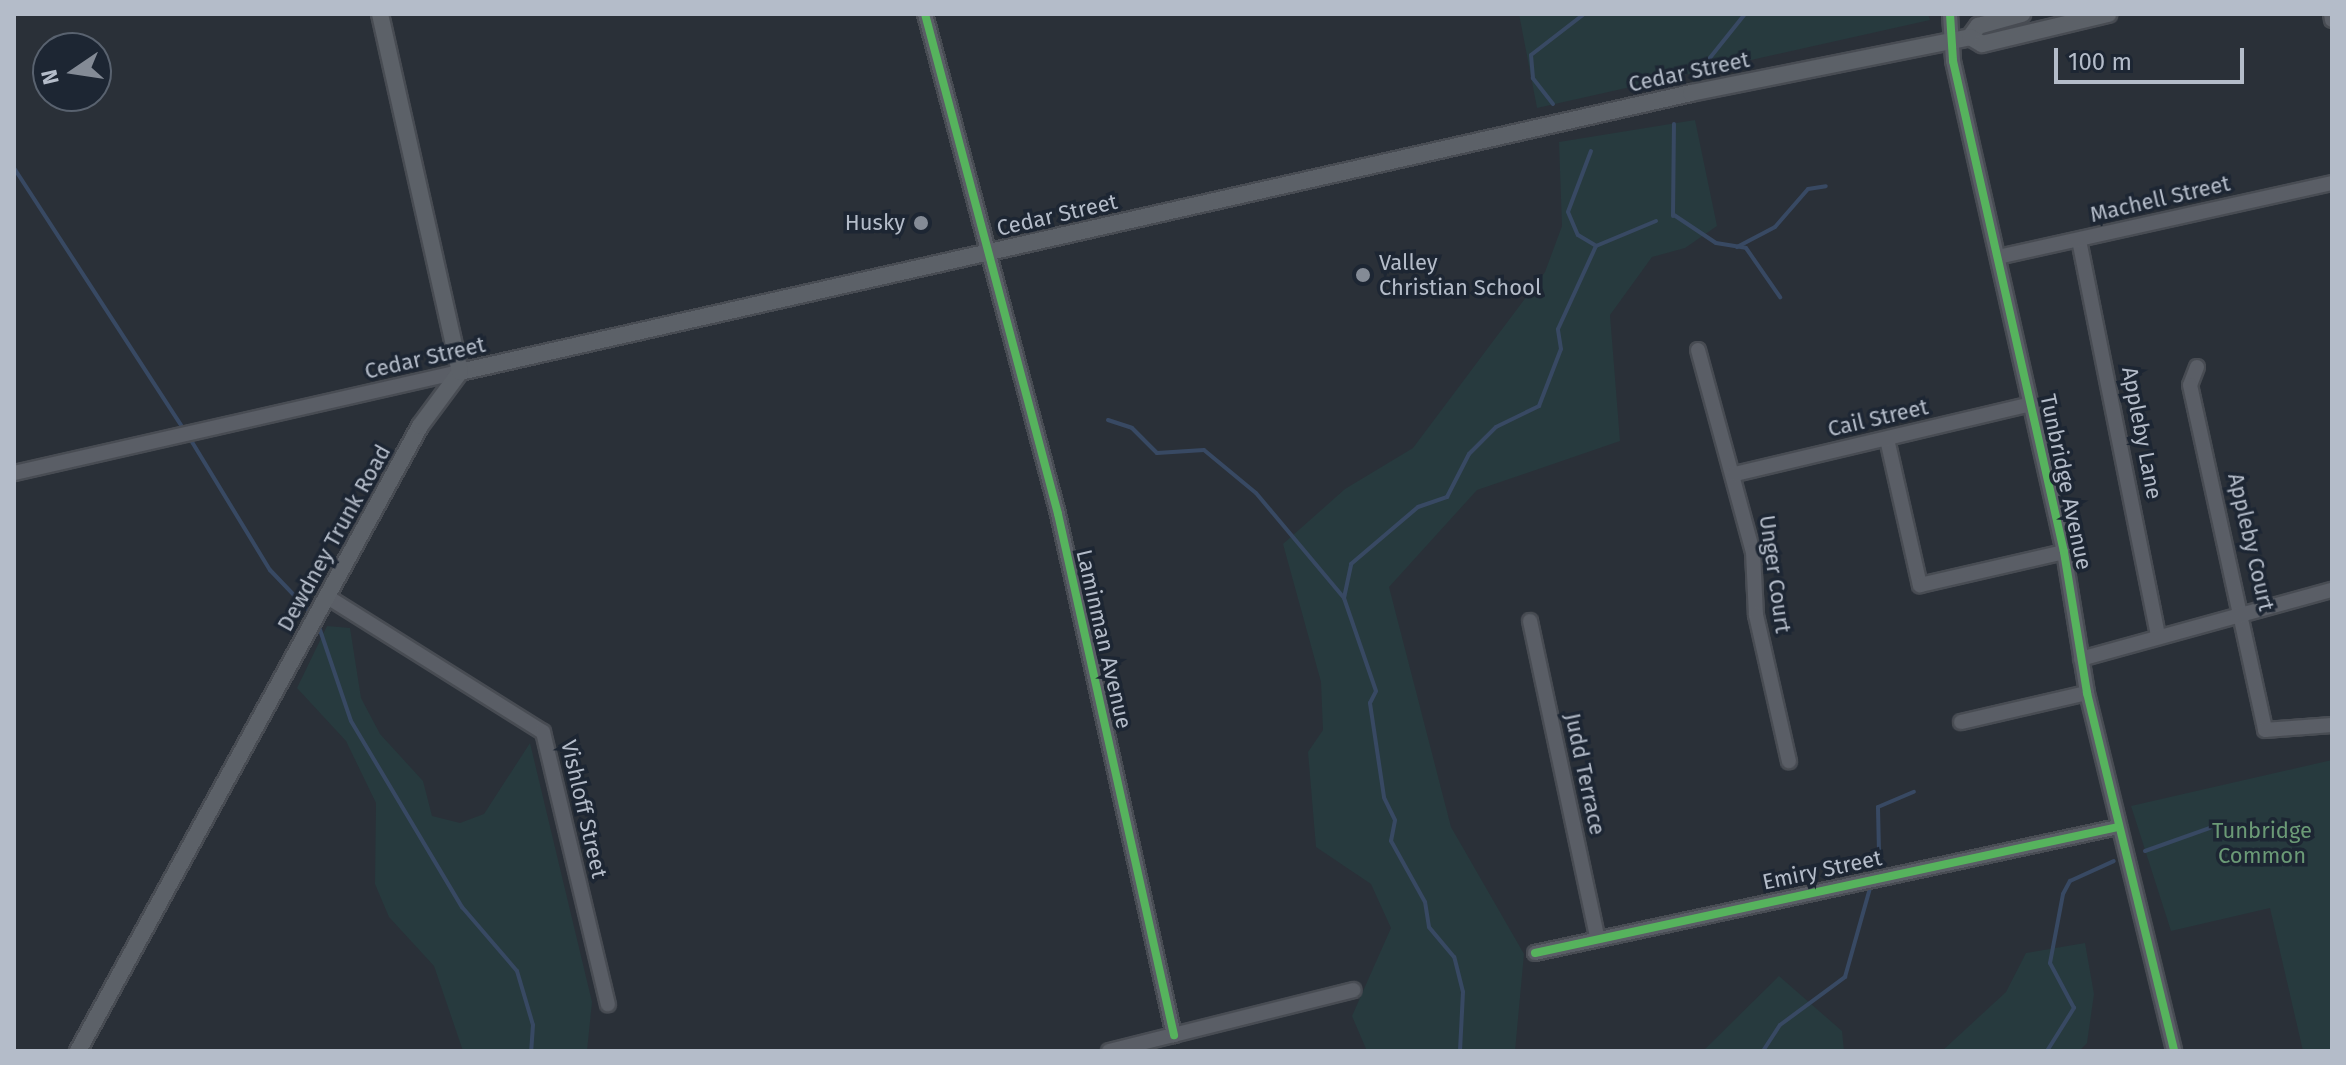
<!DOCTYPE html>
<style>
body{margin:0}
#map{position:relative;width:2346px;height:1065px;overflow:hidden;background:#2a3038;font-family:"Fira Sans",sans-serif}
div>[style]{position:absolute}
.green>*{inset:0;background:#273a3e}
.stream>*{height:4px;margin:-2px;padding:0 2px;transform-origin:2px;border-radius:2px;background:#384963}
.roads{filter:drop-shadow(2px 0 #484c53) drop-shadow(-2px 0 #484c53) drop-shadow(0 2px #484c53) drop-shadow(0 -2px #484c53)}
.minor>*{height:14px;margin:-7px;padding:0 7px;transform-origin:7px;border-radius:7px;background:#5a5e66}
.major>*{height:16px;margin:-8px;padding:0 8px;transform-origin:8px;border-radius:8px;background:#5c6168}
.cycleway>*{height:8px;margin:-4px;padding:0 4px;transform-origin:4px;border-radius:4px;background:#56b35d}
.dots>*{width:22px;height:22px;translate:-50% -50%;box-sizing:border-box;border:4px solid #1d2633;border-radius:50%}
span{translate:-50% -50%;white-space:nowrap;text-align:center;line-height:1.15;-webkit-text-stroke:7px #1d2633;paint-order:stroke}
.street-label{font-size:22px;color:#b4bcc9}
.poi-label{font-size:22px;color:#b4bcc9}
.right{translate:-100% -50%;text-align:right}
.left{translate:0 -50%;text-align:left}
.park-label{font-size:22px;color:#6b9a76}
.frame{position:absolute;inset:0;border:16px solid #b4bcc9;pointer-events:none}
.north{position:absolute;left:32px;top:32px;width:80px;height:80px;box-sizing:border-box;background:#1d2633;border:2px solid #59626f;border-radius:50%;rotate:257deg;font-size:22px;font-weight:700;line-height:32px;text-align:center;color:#b4bcc9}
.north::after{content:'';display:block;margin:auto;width:28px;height:36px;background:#848b96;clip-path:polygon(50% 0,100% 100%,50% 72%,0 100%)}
.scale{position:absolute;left:2054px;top:48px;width:190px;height:36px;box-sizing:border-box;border:4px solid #b4bcc9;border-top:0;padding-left:10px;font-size:24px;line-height:28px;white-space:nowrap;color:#b4bcc9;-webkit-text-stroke:6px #1d2633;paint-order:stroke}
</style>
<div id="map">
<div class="green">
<i style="clip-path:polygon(1519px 14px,1928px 14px,1930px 20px,1537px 108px)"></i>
<i style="clip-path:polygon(1695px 120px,1717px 226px,1685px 248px,1652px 257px,1610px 315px,1620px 441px,1477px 490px,1389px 587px,1451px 827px,1524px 954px,1515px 1051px,1367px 1051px,1352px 1016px,1391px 928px,1371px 884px,1316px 847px,1308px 752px,1323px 730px,1321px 682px,1283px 544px,1345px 489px,1413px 448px,1545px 272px,1562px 226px,1559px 142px)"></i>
<i style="clip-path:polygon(327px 626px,350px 628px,361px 698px,380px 734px,423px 781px,432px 816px,460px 823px,484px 814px,530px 743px,592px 1002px,587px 1051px,463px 1051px,434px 966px,389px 917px,375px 884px,376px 803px,346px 741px,297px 688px)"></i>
<i style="clip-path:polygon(2332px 760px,2332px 1051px,2303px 1051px,2270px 908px,2171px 931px,2131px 806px)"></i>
<i style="clip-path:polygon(2085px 943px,2094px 994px,2087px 1043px,2079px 1051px,1942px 1051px,2006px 992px,2026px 953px)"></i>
<i style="clip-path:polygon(1779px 976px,1842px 1031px,1844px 1051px,1703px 1051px)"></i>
</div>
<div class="stream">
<i style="left:1701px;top:69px;width:70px;rotate:-51.3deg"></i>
<i style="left:1553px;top:104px;width:33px;rotate:-128deg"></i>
<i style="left:1533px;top:78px;width:23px;rotate:-95deg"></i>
<i style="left:1531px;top:55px;width:67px;rotate:-37.7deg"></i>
<i style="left:1591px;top:151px;width:65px;rotate:110.7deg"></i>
<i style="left:1568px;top:212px;width:25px;rotate:67deg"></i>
<i style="left:1578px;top:235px;width:21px;rotate:31deg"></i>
<i style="left:14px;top:168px;width:312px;rotate:57deg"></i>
<i style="left:1674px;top:215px;width:50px;rotate:33.7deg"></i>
<i style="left:1716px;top:243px;width:30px;rotate:9deg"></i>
<i style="left:1746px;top:248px;width:60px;rotate:55.2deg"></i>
<i style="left:1673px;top:216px;width:92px;rotate:-89.4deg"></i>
<i style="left:1737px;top:247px;width:43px;rotate:-27.8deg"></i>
<i style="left:1775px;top:227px;width:50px;rotate:-49deg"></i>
<i style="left:1808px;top:189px;width:18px;rotate:-9deg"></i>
<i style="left:1108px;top:420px;width:25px;rotate:18deg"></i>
<i style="left:1132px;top:428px;width:35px;rotate:45deg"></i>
<i style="left:1157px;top:453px;width:47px;rotate:-3.7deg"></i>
<i style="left:1204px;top:450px;width:67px;rotate:39.6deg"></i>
<i style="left:1256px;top:493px;width:137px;rotate:50deg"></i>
<i style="left:189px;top:437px;width:156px;rotate:58.7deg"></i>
<i style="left:270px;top:570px;width:59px;rotate:46.4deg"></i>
<i style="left:318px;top:624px;width:102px;rotate:71.2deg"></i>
<i style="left:351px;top:721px;width:217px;rotate:59.2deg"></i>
<i style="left:462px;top:907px;width:84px;rotate:49.3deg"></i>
<i style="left:517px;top:971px;width:56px;rotate:73.5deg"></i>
<i style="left:533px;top:1025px;width:26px;rotate:94deg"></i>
<i style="left:2145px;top:851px;width:69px;rotate:-19.5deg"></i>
<i style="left:1879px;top:852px;width:45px;rotate:-91.3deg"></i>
<i style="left:1878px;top:807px;width:39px;rotate:-23deg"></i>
<i style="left:1460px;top:1051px;width:59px;rotate:-87.1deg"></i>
<i style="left:1463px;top:992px;width:36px;rotate:-104deg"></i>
<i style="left:1454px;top:957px;width:39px;rotate:-130deg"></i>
<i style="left:1429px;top:927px;width:25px;rotate:-99deg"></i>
<i style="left:1425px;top:902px;width:70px;rotate:-119.1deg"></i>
<i style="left:1391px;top:841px;width:21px;rotate:-79deg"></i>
<i style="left:1395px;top:820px;width:25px;rotate:-116deg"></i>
<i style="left:1384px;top:797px;width:95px;rotate:-98.5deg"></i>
<i style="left:1370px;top:703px;width:13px;rotate:-63deg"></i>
<i style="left:1376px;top:691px;width:98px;rotate:-109deg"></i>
<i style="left:1344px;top:598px;width:35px;rotate:-78deg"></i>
<i style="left:1351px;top:564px;width:88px;rotate:-40.4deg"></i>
<i style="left:1418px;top:507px;width:31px;rotate:-19deg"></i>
<i style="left:1447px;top:497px;width:48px;rotate:-62.9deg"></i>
<i style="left:1469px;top:454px;width:38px;rotate:-45deg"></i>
<i style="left:1496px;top:427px;width:48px;rotate:-26deg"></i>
<i style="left:1539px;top:406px;width:61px;rotate:-68.9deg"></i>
<i style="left:1561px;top:349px;width:20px;rotate:-99deg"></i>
<i style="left:1558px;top:329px;width:91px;rotate:-65.4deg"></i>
<i style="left:1596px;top:246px;width:65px;rotate:-22.6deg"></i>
<i style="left:1763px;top:1051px;width:31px;rotate:-57deg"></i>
<i style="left:1780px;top:1025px;width:81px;rotate:-36.4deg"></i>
<i style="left:1845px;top:977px;width:92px;rotate:-74.3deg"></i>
<i style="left:2047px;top:1051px;width:51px;rotate:-57.9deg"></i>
<i style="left:2074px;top:1008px;width:51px;rotate:-118.1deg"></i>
<i style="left:2050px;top:963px;width:70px;rotate:-79.3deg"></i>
<i style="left:2063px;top:894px;width:15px;rotate:-62deg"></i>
<i style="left:2070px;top:881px;width:48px;rotate:-24.4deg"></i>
</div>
<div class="roads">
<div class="minor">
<i style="left:925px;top:14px;width:517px;rotate:75.1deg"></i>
<i style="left:1058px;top:514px;width:534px;rotate:77.45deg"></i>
<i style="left:1950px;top:14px;width:47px;rotate:86.3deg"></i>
<i style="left:1953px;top:61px;width:503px;rotate:77.26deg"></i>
<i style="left:2064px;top:552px;width:143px;rotate:80.7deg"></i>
<i style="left:2087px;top:693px;width:368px;rotate:76.3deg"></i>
<i style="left:2331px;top:14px;width:6px;rotate:81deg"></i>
<i style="left:2079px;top:240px;width:404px;rotate:78.7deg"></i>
<i style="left:1998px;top:257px;width:342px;rotate:-12.5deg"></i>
<i style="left:1698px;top:350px;width:209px;rotate:74.8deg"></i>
<i style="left:1753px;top:552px;width:63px;rotate:87.3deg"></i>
<i style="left:1756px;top:615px;width:150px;rotate:77.3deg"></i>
<i style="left:2197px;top:367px;width:19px;rotate:111deg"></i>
<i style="left:2190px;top:385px;width:353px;rotate:77.7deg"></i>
<i style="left:2265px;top:730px;width:67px;rotate:-4.3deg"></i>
<i style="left:1887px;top:439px;width:150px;rotate:77.3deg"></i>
<i style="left:1920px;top:585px;width:148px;rotate:-12.9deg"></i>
<i style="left:14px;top:473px;width:457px;rotate:-12.8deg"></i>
<i style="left:1735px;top:474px;width:304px;rotate:-13.3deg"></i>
<i style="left:326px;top:596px;width:256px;rotate:32.1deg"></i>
<i style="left:543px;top:732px;width:280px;rotate:76.6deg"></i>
<i style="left:1530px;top:621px;width:323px;rotate:78deg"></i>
<i style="left:2081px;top:659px;width:260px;rotate:-15.4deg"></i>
<i style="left:1961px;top:722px;width:129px;rotate:-13deg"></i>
<i style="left:1535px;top:953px;width:596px;rotate:-12.2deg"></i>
<i style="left:1109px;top:1051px;width:252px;rotate:-14deg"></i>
</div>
<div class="major">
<i style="left:1970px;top:37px;width:14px;rotate:-54deg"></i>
<i style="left:1978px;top:26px;width:46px;rotate:-15.3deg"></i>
<i style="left:460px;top:372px;width:1262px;rotate:-12.77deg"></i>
<i style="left:1691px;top:93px;width:285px;rotate:-11.3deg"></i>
<i style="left:1970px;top:37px;width:14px;rotate:30deg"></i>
<i style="left:1982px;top:44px;width:130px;rotate:-13.4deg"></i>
<i style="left:78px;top:1051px;width:712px;rotate:-61.31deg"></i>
<i style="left:420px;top:426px;width:67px;rotate:-53.5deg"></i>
<i style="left:460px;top:372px;width:367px;rotate:-102.6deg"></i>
</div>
</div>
<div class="cycleway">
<i style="left:925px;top:14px;width:517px;rotate:75.1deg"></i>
<i style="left:1058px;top:514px;width:534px;rotate:77.45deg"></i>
<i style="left:1950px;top:14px;width:47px;rotate:86.3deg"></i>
<i style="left:1953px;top:61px;width:503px;rotate:77.26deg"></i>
<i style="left:2064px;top:552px;width:143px;rotate:80.7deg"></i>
<i style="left:2087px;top:693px;width:368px;rotate:76.3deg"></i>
<i style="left:1535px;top:953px;width:596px;rotate:-12.2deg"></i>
</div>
<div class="dots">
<i style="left:921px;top:223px;background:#848b96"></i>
<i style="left:1363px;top:275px;background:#848b96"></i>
</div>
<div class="street-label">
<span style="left:1689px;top:72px;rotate:-12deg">Cedar Street</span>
<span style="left:2160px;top:199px;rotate:-13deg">Machell Street</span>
<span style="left:1057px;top:215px;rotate:-13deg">Cedar Street</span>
<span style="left:425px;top:358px;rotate:-13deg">Cedar Street</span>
<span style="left:1878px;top:418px;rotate:-13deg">Cail Street</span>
<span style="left:2142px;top:433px;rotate:79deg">Appleby Lane</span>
<span style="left:2066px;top:482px;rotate:78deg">Tunbridge Avenue</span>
<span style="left:334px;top:538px;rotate:-61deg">Dewdney Trunk Road</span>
<span style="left:2251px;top:542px;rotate:77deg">Appleby Court</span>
<span style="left:1775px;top:574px;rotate:82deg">Unger Court</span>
<span style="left:1104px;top:639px;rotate:77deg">Laminman Avenue</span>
<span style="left:1585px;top:774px;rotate:78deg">Judd Terrace</span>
<span style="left:584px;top:809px;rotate:77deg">Vishloff Street</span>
<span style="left:1822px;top:870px;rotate:-12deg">Emiry Street</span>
</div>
<div class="poi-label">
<span class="right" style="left:905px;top:223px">Husky</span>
<span class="left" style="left:1379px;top:275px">Valley<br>Christian School</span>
</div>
<div class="park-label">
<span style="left:2262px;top:843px">Tunbridge<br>Common</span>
</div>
<div class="frame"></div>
<div class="north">N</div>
<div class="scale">100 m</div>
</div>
